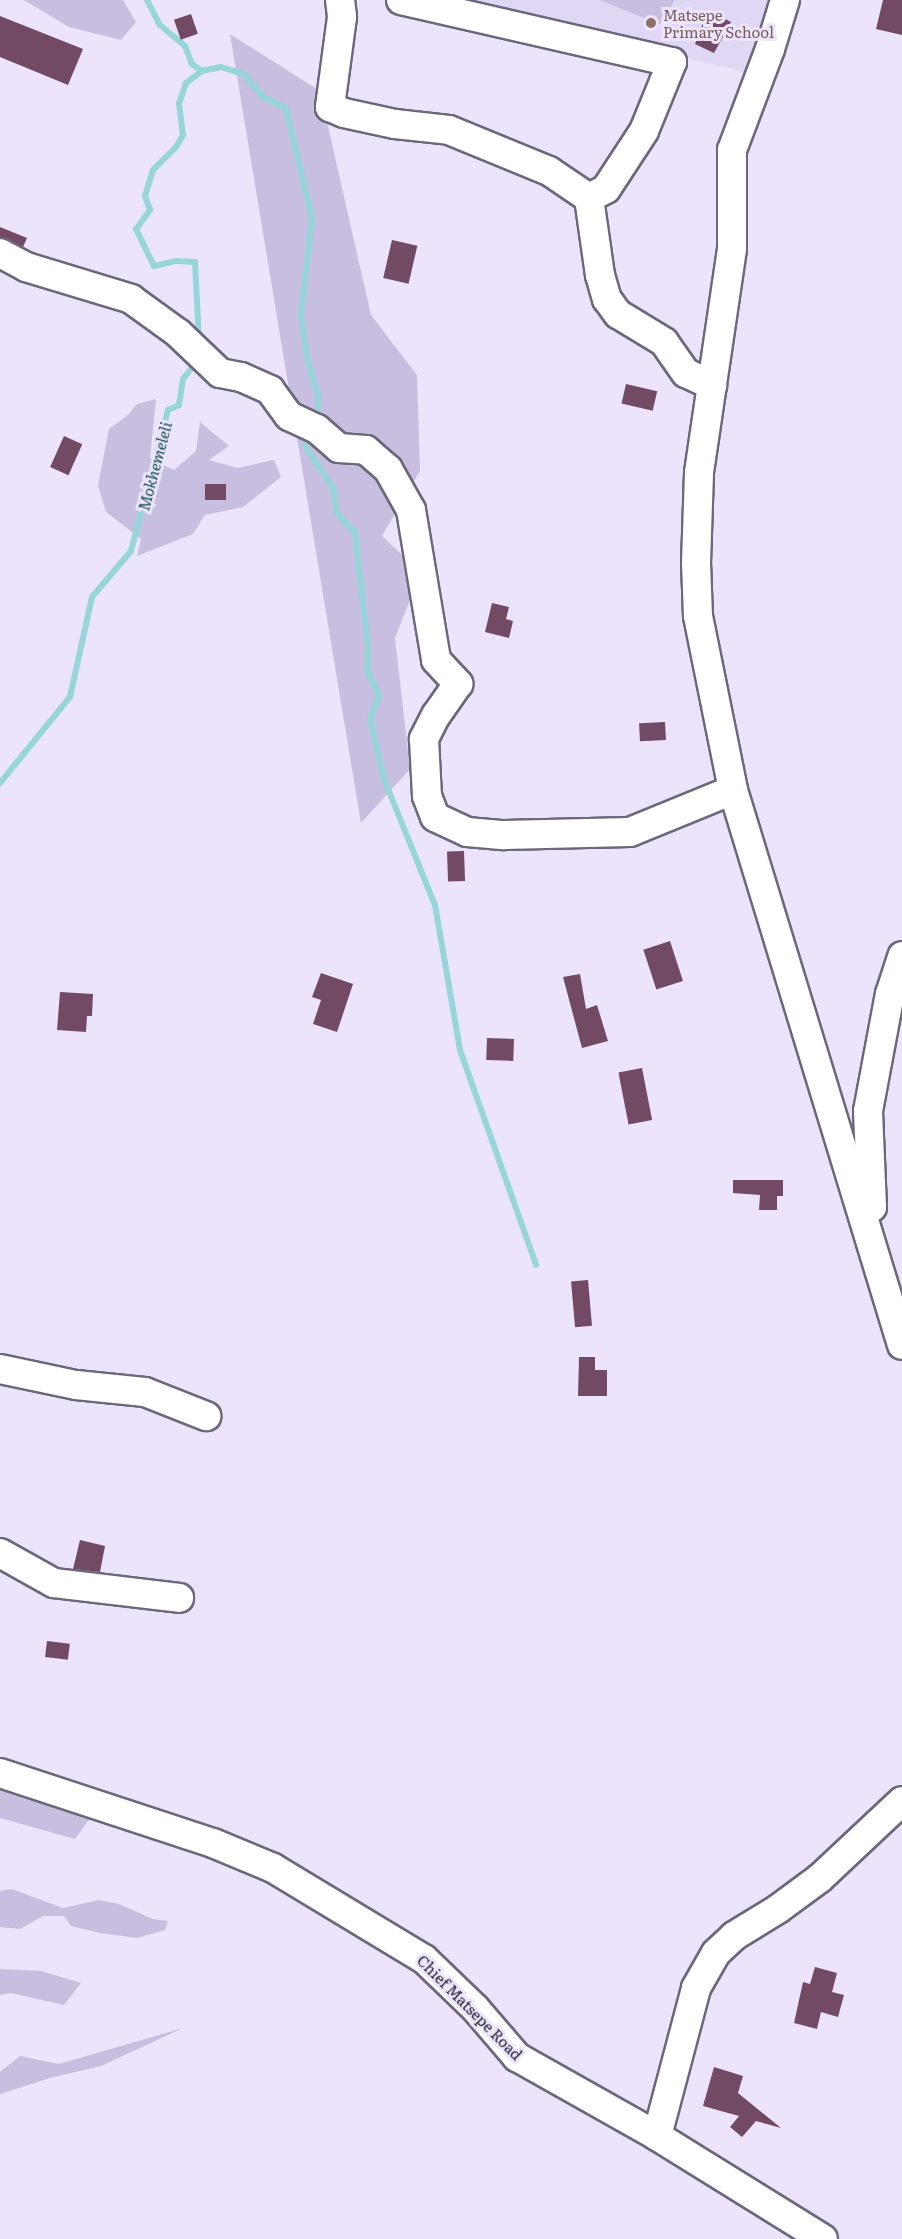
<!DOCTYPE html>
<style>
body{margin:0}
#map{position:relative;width:902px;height:2239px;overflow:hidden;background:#ebe4fc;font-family:Literata,serif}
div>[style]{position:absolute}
.built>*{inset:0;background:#e0d7f5}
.green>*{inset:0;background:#c8bedf}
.stream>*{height:6px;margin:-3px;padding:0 3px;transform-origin:3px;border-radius:3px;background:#95d6d8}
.building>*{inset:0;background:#724a64;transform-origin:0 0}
.roads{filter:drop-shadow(2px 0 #6d677b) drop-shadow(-2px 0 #6d677b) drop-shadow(0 2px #6d677b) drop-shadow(0 -2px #6d677b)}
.minor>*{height:28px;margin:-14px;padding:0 14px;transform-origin:14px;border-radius:14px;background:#fff}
.dots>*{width:16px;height:16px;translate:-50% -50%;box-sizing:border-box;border:3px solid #ebe4fc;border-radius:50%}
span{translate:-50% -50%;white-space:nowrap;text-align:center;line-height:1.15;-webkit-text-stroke:6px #ebe4fc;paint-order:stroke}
.education-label{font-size:15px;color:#785e54}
.left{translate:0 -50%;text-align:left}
.street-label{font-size:15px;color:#201d25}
.water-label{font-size:16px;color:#175052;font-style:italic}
</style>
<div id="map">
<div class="built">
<i style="clip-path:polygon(443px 0,770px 0,745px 72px)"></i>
</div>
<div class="green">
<i style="clip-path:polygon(24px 0,123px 0,136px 22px,121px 40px,69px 27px)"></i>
<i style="clip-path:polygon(600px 0,674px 0,664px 26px)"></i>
<i style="clip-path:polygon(230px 34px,320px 91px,371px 315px,417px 375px,420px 471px,382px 536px,421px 572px,395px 638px,410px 769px,361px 823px)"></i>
<i style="clip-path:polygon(156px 399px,150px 458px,174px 470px,196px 451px,200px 422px,229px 446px,209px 460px,237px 468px,274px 460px,281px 477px,243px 507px,205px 515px,193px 534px,137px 556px,141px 539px,106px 512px,98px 485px,109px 429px,128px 415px,137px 404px)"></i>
<i style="clip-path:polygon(0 1781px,91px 1817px,75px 1839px,0 1818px)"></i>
<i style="clip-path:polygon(12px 1889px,63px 1908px,99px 1900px,119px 1904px,153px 1919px,168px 1921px,165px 1930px,137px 1938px,100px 1933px,71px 1926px,64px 1916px,43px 1916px,20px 1929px,0 1927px,0 1891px)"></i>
<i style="clip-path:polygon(0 1969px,41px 1971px,81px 1983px,64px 2005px,11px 1993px,0 1995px)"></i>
<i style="clip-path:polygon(183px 2028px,101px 2066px,50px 2078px,0 2094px,0 2072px,20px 2056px,59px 2064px)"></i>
</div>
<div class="stream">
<i style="left:147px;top:0;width:28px;rotate:63deg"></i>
<i style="left:160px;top:25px;width:33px;rotate:40deg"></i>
<i style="left:185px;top:46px;width:19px;rotate:69deg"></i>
<i style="left:192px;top:64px;width:12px;rotate:35deg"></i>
<i style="left:202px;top:71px;width:20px;rotate:143deg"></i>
<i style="left:186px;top:83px;width:21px;rotate:109deg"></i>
<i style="left:179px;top:103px;width:32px;rotate:83deg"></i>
<i style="left:183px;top:135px;width:14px;rotate:120deg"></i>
<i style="left:176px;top:147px;width:33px;rotate:135deg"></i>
<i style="left:153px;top:170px;width:27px;rotate:107deg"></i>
<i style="left:145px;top:196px;width:15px;rotate:70deg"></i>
<i style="left:150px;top:210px;width:24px;rotate:126deg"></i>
<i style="left:136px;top:229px;width:41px;rotate:64.1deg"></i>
<i style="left:154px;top:266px;width:23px;rotate:-13deg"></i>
<i style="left:176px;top:261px;width:19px;rotate:3deg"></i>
<i style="left:195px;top:262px;width:78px;rotate:87.1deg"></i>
<i style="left:202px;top:71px;width:19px;rotate:-12deg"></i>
<i style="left:221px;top:67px;width:24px;rotate:17deg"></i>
<i style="left:244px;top:74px;width:28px;rotate:51deg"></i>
<i style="left:262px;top:96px;width:27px;rotate:28deg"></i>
<i style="left:286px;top:109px;width:112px;rotate:76.6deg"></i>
<i style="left:312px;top:218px;width:98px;rotate:96.5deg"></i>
<i style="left:301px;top:315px;width:43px;rotate:82.1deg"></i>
<i style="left:307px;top:358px;width:40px;rotate:74deg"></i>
<i style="left:318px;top:396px;width:23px;rotate:92deg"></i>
<i style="left:312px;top:436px;width:12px;rotate:125deg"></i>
<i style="left:305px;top:446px;width:50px;rotate:56.3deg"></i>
<i style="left:333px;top:488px;width:25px;rotate:81deg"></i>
<i style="left:337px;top:513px;width:27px;rotate:48deg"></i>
<i style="left:355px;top:533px;width:115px;rotate:83.5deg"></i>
<i style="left:368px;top:647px;width:24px;rotate:92deg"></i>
<i style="left:367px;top:671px;width:28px;rotate:64deg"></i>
<i style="left:379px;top:696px;width:25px;rotate:111deg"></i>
<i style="left:370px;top:719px;width:62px;rotate:76.9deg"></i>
<i style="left:384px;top:779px;width:136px;rotate:68deg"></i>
<i style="left:435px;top:905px;width:147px;rotate:80.2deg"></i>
<i style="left:460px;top:1050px;width:228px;rotate:70.5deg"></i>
<i style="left:0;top:783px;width:111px;rotate:-50.9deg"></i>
<i style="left:70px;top:697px;width:102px;rotate:-77.6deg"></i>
<i style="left:92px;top:597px;width:60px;rotate:-49.7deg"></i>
<i style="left:131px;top:551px;width:146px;rotate:-75.3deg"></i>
<i style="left:168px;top:410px;width:12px;rotate:-24deg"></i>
<i style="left:179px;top:405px;width:26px;rotate:-81deg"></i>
<i style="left:183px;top:379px;width:23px;rotate:-52deg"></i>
</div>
<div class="building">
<i style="clip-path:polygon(883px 0,902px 0,902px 35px,876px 29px)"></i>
<i style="clip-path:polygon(708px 10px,731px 22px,714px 53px,695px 44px)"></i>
<i style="left:191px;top:14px;width:21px;height:18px;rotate:71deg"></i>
<i style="clip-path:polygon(0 16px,83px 49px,68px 85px,0 57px)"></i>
<i style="clip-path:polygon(0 227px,27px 238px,23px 247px,0 237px)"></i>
<i style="left:392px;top:240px;width:26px;height:39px;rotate:13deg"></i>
<i style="left:626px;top:384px;width:32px;height:20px;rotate:13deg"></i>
<i style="left:64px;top:436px;width:20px;height:34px;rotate:24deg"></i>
<i style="left:205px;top:484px;width:21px;height:16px"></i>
<i style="clip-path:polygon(492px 603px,509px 607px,506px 619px,513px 621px,509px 638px,485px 632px)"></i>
<i style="left:665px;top:722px;width:18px;height:26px;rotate:87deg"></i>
<i style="left:464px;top:851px;width:30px;height:17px;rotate:88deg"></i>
<i style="left:670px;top:941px;width:42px;height:28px;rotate:72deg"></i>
<i style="clip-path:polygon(321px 973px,353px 984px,337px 1032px,313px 1024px,321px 1000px,312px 997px)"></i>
<i style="clip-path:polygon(580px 974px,586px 1009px,597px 1005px,608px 1041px,582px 1048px,563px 977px)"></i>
<i style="clip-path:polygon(60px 992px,93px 994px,92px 1016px,87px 1016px,86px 1032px,57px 1030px)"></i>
<i style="left:487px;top:1038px;width:27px;height:22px;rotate:2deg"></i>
<i style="left:642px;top:1068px;width:53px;height:24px;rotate:79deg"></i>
<i style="clip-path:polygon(733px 1180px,783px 1180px,783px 1196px,777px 1196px,777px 1210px,759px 1210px,760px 1195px,733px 1193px)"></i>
<i style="left:588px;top:1280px;width:46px;height:17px;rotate:85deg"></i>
<i style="clip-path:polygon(579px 1357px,595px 1357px,595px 1370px,607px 1370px,607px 1396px,578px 1396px)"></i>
<i style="clip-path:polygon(80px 1540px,105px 1546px,100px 1572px,73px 1569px)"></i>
<i style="left:47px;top:1641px;width:23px;height:16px;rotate:7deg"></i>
<i style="clip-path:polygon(815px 1967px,837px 1973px,832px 1992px,844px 1995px,838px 2017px,821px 2012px,817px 2029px,794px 2023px,803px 1982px,810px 1984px)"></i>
<i style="clip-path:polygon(714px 2067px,743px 2076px,738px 2093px,781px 2128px,756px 2121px,742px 2137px,730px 2127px,739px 2116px,703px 2106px)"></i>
</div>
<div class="roads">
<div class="minor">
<i style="left:340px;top:0;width:17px;rotate:83deg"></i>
<i style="left:342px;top:17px;width:91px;rotate:97.6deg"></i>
<i style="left:330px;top:107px;width:15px;rotate:23deg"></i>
<i style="left:344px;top:113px;width:52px;rotate:12.2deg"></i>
<i style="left:395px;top:124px;width:54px;rotate:6.3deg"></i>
<i style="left:449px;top:130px;width:108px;rotate:22.3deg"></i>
<i style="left:549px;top:171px;width:48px;rotate:34deg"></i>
<i style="left:589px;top:198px;width:78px;rotate:81.9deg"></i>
<i style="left:600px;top:275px;width:25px;rotate:74deg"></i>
<i style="left:607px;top:299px;width:19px;rotate:54deg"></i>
<i style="left:618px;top:314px;width:54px;rotate:31.3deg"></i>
<i style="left:664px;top:342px;width:38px;rotate:55deg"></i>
<i style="left:686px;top:373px;width:29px;rotate:25deg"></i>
<i style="left:401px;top:0;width:278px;rotate:12.9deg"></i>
<i style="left:672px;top:62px;width:74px;rotate:112.1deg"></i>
<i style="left:644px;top:131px;width:69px;rotate:123.2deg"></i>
<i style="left:606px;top:189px;width:19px;rotate:152deg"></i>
<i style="left:785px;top:0;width:51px;rotate:107deg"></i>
<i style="left:770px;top:49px;width:108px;rotate:110.6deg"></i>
<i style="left:732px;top:150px;width:99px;rotate:90deg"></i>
<i style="left:732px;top:249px;width:226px;rotate:98.4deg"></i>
<i style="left:699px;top:473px;width:89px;rotate:91.9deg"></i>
<i style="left:696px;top:562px;width:54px;rotate:87.9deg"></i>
<i style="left:698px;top:616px;width:177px;rotate:78.6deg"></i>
<i style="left:733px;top:790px;width:580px;rotate:73.06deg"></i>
<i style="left:0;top:253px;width:30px;rotate:28deg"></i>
<i style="left:26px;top:267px;width:110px;rotate:16.9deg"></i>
<i style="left:131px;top:299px;width:58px;rotate:35.9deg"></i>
<i style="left:178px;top:333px;width:58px;rotate:43.6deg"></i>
<i style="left:220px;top:373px;width:21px;rotate:11deg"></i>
<i style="left:241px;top:377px;width:32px;rotate:24deg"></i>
<i style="left:270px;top:390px;width:32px;rotate:54deg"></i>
<i style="left:289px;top:416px;width:31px;rotate:25deg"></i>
<i style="left:317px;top:429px;width:29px;rotate:41deg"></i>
<i style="left:339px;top:448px;width:27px;rotate:4deg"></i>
<i style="left:366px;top:450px;width:29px;rotate:41deg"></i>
<i style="left:388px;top:469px;width:47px;rotate:60.7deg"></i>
<i style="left:411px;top:510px;width:152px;rotate:80.5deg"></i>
<i style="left:436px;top:660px;width:33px;rotate:47deg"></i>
<i style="left:458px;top:684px;width:38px;rotate:125deg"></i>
<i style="left:436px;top:715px;width:27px;rotate:117deg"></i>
<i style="left:424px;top:739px;width:57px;rotate:87deg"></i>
<i style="left:427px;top:796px;width:22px;rotate:69deg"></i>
<i style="left:435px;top:817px;width:35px;rotate:25deg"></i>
<i style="left:467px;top:832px;width:37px;rotate:5deg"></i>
<i style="left:504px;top:835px;width:126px;rotate:-1.4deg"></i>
<i style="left:630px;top:832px;width:111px;rotate:-22.2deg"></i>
<i style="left:864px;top:1213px;width:10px;rotate:-37deg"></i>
<i style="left:872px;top:1207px;width:96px;rotate:-92.4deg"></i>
<i style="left:868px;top:1111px;width:119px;rotate:-79.4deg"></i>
<i style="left:890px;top:994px;width:40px;rotate:-72deg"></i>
<i style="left:0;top:1369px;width:78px;rotate:11.9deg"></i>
<i style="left:76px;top:1385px;width:69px;rotate:5.8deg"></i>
<i style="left:145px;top:1392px;width:66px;rotate:21.5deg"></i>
<i style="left:0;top:1553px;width:62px;rotate:29.1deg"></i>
<i style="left:54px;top:1583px;width:126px;rotate:6.8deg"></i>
<i style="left:0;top:1773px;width:224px;rotate:18.2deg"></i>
<i style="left:213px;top:1843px;width:65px;rotate:22.6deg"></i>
<i style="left:273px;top:1868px;width:176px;rotate:31.1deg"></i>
<i style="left:424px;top:1959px;width:71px;rotate:43.9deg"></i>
<i style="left:475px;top:2008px;width:65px;rotate:49.4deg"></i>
<i style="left:517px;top:2057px;width:161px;rotate:29.4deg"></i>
<i style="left:657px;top:2136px;width:195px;rotate:31.8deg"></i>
<i style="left:657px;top:2136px;width:153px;rotate:-75.2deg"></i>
<i style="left:696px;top:1988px;width:40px;rotate:-60.3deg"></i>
<i style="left:716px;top:1953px;width:25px;rotate:-43deg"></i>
<i style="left:734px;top:1936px;width:52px;rotate:-31.5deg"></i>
<i style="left:778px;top:1909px;width:52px;rotate:-36.4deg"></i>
<i style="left:820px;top:1878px;width:112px;rotate:-43.2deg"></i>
</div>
</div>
<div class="dots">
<i style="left:651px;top:23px;background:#8d6e63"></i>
</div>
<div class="education-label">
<span class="left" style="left:663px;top:23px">Matsepe<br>Primary School</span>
</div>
<div class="street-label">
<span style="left:470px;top:2007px;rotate:45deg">Chief Matsepe Road</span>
</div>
<div class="water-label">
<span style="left:154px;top:466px;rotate:-75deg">Mokhemeleli</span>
</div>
</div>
